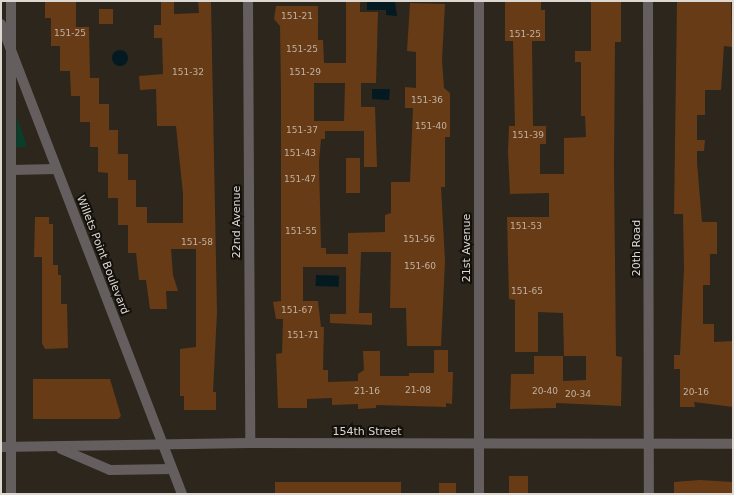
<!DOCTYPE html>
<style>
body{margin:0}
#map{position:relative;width:734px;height:495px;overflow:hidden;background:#2d261c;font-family:"DejaVu Sans",sans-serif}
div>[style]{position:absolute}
.green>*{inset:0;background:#0a3d2a}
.water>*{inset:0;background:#041a21;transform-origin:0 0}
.round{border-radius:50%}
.building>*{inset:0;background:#673b15;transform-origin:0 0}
.minor>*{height:10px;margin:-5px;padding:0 5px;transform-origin:5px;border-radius:5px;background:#655e5f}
span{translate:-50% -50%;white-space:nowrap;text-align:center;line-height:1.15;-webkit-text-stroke:4px #13100c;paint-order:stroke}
.number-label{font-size:9px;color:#c0b1a3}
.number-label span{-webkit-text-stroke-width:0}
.street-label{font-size:11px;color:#ddd8d2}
.frame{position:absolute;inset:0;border:2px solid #ddd8d2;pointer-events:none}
</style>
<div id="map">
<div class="green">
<i style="clip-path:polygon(17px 117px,27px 147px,16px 147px)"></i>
</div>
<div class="water">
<i style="clip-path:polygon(367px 2px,395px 2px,397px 16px,386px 15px,386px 10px,367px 10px)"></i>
<i class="round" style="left:112px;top:50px;width:16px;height:16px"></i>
<i style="clip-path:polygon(372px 89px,390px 89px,389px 100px,372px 99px)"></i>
<i style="left:316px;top:275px;width:23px;height:11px;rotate:2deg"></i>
</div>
<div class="building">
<i style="clip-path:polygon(45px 1px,76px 1px,76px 27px,89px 27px,90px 78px,99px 78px,99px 104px,109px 104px,109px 130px,118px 130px,118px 154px,128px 154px,128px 180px,136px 180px,136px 207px,147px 207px,147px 223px,183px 223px,183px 194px,176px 126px,157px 126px,156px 89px,140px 90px,139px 76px,163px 74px,162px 38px,154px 38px,154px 25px,161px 25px,161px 1px,174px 1px,174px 14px,199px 13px,198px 1px,211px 1px,217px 312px,213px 392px,216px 392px,216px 410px,184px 410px,184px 396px,180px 396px,180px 349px,196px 347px,196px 249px,171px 249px,173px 275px,178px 291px,166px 291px,167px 309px,150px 309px,146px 280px,139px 280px,136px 253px,128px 253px,128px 225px,118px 225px,118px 198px,108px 198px,108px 173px,98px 172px,98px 147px,90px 147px,90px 122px,80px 122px,80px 96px,71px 96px,70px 71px,60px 71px,60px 46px,51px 46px,51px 18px,45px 18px)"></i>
<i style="clip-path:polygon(505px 1px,541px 1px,541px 10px,545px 10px,545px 41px,532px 41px,533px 126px,546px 126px,546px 144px,540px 144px,540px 174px,564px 174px,564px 138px,586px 137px,585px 116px,581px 116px,581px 62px,575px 62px,575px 51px,591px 51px,591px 1px,621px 1px,621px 42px,615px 42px,614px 167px,616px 356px,622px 357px,621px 406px,556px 403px,556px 408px,510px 409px,511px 374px,534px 374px,534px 356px,563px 356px,563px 381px,586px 380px,586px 356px,564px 356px,563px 313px,538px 312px,538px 352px,515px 352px,515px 300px,509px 299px,507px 217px,549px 217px,549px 193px,510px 194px,508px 152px,509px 126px,515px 126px,513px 41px,505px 41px)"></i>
<i style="clip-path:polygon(677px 1px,731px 1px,732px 47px,724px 46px,721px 90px,705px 90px,705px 115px,697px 115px,697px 140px,705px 140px,704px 151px,697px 151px,697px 162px,702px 222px,717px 222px,717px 254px,710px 254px,710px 285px,703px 285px,703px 324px,714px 324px,714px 342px,733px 341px,733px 407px,694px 402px,695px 407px,680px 407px,680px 369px,674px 369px,674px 355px,680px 355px,684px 268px,683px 214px,674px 214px)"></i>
<i style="clip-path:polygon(evenodd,346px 2px,360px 2px,360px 12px,378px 12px,376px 83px,361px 83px,361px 107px,375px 107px,377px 167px,364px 167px,364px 131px,325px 131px,325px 139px,321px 139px,319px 162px,321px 248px,326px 248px,326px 254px,348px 254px,348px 233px,385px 232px,385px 215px,391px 213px,391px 182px,410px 182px,413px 108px,405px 108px,405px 87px,416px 88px,416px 52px,407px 51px,410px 3px,445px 4px,442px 60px,444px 88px,450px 93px,450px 137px,445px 137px,445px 187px,441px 187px,445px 261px,441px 346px,407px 346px,406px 308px,390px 308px,391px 252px,361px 252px,359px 313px,372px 313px,372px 325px,330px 323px,330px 314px,346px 314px,346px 267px,303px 267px,303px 301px,318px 301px,321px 327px,324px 327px,323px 370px,328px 370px,328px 382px,358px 381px,358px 374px,364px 370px,363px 351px,380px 351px,380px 376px,409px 376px,409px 373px,434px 373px,434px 350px,448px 350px,448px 372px,453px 372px,452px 404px,446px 403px,446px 407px,376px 405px,376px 408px,358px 409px,358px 404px,332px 405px,332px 398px,307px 399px,307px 408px,278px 408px,276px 354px,282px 353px,283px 319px,276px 319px,273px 302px,281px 301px,281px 91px,280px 26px,274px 19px,276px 6px,318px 6px,318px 40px,323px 40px,324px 63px,346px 63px,346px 2px,314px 83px,345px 83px,344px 121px,314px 121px,314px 83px)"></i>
<i style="left:99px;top:9px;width:14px;height:15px"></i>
<i style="left:346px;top:158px;width:14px;height:35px"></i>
<i style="clip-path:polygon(35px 217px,49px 217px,49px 224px,53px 224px,53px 265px,58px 265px,58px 275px,61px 275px,61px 304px,67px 304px,68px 348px,45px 349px,42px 343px,42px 257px,34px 257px)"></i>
<i style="clip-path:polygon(33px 379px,110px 379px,121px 416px,118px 419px,33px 419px)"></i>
<i style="left:509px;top:476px;width:19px;height:18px"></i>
<i style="clip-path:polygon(700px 480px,733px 482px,732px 494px,674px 494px,674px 482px)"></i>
<i style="left:401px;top:482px;width:12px;height:126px;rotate:90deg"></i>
<i style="left:439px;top:483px;width:17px;height:11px"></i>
</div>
<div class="minor">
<i style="left:248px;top:1px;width:442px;rotate:89.7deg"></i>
<i style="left:479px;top:1px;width:493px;rotate:90deg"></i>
<i style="left:648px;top:1px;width:493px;rotate:89.9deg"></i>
<i style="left:1px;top:24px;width:504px;rotate:68.94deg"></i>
<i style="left:11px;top:170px;width:45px;rotate:-1.3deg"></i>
<i style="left:1px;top:447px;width:249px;rotate:-0.9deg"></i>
<i style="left:250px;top:443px;width:483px;rotate:0.1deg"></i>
<i style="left:61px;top:449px;width:53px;rotate:23.2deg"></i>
<i style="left:110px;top:470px;width:62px;rotate:-0.9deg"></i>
<i style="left:11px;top:494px;width:493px;rotate:-90deg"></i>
</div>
<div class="number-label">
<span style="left:297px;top:16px">151-21</span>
<span style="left:70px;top:33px">151-25</span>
<span style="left:525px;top:34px">151-25</span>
<span style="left:302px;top:49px">151-25</span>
<span style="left:188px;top:72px">151-32</span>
<span style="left:305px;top:72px">151-29</span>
<span style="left:427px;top:100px">151-36</span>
<span style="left:431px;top:126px">151-40</span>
<span style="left:302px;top:130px">151-37</span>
<span style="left:528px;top:135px">151-39</span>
<span style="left:300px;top:153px">151-43</span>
<span style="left:300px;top:179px">151-47</span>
<span style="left:526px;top:226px">151-53</span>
<span style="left:301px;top:231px">151-55</span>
<span style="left:419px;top:239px">151-56</span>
<span style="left:197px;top:242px">151-58</span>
<span style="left:420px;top:266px">151-60</span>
<span style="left:527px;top:291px">151-65</span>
<span style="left:297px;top:310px">151-67</span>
<span style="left:303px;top:335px">151-71</span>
<span style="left:418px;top:390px">21-08</span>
<span style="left:367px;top:391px">21-16</span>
<span style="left:545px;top:391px">20-40</span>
<span style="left:696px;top:392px">20-16</span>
<span style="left:578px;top:394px">20-34</span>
</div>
<div class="street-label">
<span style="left:237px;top:222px;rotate:-90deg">22nd Avenue</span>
<span style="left:467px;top:248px;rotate:-90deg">21st Avenue</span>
<span style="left:637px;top:248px;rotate:-90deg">20th Road</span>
<span style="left:102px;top:255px;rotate:69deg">Willets Point Boulevard</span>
<span style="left:367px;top:432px">154th Street</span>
</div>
<div class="frame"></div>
</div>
